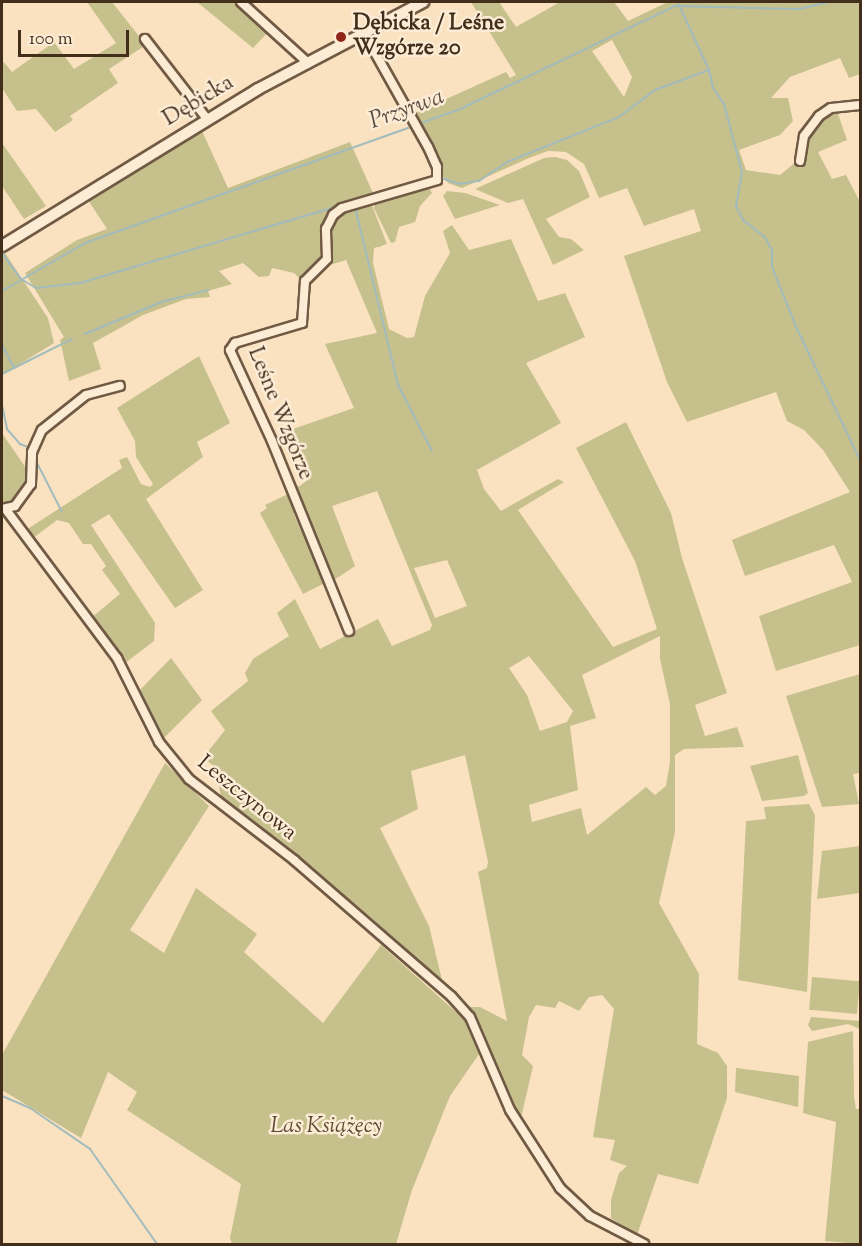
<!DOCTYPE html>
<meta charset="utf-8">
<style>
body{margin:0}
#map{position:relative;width:862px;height:1246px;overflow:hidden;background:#fae2c0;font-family:"Sorts Mill Goudy",serif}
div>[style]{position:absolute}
.green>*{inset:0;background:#c6c08d;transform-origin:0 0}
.stream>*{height:2px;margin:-1px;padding:0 1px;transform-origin:1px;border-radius:1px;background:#a2bbbc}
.roads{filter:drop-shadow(2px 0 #715a44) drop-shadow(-2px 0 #715a44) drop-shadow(0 2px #715a44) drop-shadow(0 -2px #715a44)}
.street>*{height:8px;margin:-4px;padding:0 4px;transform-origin:4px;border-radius:4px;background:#fcecd6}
.secondary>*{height:10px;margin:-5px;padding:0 5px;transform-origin:5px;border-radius:5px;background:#fcecd6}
.dots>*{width:16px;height:16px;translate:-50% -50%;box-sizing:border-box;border:3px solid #fcecd6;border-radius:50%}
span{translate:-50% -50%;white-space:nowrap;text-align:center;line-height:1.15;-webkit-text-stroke:5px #fcecd6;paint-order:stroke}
.poi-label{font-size:22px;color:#432d1b;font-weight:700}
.left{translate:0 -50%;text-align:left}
.street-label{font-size:22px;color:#432d1b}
.park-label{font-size:22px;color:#5d4a32;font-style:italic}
.water-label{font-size:24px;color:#5b5043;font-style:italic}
.frame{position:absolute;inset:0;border:3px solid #432d1b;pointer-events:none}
.scale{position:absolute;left:18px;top:30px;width:111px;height:27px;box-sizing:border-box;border:3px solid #432d1b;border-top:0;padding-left:8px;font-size:18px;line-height:21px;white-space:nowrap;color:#432d1b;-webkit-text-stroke:4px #fcecd6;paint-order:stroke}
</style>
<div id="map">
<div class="green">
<i style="clip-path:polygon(87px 2px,112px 2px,146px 45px,109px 69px,118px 83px,70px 116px,73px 120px,55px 132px,36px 109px,17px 111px,2px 88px,2px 60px,12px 72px,54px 42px,74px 69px,116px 43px)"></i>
<i style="clip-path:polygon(197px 2px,237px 2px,269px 31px,253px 48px)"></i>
<i style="clip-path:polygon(evenodd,471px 2px,499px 2px,516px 27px,560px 2px,614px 2px,628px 21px,668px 2px,860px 2px,860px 74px,849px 78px,840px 58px,790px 77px,771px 98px,788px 98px,793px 121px,780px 135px,739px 150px,746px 170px,780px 175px,797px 161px,800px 165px,806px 135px,828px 110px,837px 111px,847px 140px,818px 152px,832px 179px,846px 175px,860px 202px,860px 645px,776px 671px,759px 616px,852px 582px,834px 545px,745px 576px,732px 540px,850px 492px,823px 450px,804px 430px,787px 421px,776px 392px,687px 422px,667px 382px,624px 256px,701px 231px,694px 209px,644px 226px,627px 188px,599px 198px,584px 164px,566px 152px,548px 151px,529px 158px,462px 188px,448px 183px,442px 175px,413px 114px,506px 72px,510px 78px,516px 75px,471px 2px,612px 40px,632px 77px,624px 97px,592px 51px,612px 40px)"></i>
<i style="clip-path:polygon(202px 131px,228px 188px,350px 142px,373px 193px,433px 175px,435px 179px,331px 212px,327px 253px,302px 281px,294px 273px,272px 268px,269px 276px,259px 277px,243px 263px,219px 271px,232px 284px,208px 291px,210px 297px,186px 299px,143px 315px,93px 343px,101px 369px,69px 381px,60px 340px,64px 337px,25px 273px,77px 240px,107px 229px,88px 200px)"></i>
<i style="clip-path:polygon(2px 143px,46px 206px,24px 219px,2px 186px)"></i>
<i style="clip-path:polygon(555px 157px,567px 160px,579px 171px,590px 197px,546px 219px,559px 237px,571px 239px,584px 250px,553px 265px,523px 199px,508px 203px,475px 189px,544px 158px)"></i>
<i style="clip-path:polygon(429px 187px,432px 193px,420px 206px,415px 222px,399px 227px,395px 242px,391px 243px,374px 208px,376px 201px)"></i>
<i style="clip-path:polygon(447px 191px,465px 193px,500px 205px,455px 219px,443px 196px)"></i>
<i style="clip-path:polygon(evenodd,371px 203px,387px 244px,374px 248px,373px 263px,389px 329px,407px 338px,414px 337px,425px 296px,450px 253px,443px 231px,452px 225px,469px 250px,511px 239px,538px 301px,565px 293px,585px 337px,526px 363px,561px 423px,477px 470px,484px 489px,501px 511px,558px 479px,564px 482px,518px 510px,613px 647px,657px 629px,635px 561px,576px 448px,626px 422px,671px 513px,682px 558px,727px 693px,695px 705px,705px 736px,737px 727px,744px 747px,684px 749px,675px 755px,675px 832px,659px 903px,699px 974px,697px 1044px,718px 1053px,727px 1066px,727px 1098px,698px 1184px,658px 1174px,637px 1235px,611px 1218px,611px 1200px,619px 1173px,627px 1166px,610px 1160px,615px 1140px,593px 1137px,614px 1009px,602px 995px,589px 997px,579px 1011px,559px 1001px,555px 1008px,536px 1005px,529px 1017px,522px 1055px,533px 1066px,521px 1118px,470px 1007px,480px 1007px,507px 1021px,478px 872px,487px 868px,488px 862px,465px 755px,411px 771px,418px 809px,380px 828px,429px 926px,442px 980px,222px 800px,219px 787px,231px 778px,203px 758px,225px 730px,211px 711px,248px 681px,245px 673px,253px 659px,289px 636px,277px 613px,295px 599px,320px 649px,378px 619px,392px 646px,430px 630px,432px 625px,377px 491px,332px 506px,355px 566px,331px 582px,292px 486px,300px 486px,311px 477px,293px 429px,354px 408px,325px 344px,377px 333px,346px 260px,333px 264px,331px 239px,330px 226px,336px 216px,371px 203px,447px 560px,467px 606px,435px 618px,414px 568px,447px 560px,371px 203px,660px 636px,660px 659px,670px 704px,670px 762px,666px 786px,655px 795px,646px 787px,587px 835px,581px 808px,532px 822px,529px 805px,578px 790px,570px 726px,596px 718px,582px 675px,660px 636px,371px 203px,529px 656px,573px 711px,567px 722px,540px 731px,527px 695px,509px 668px,529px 656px)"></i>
<i style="clip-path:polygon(3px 250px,48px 318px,54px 343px,2px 375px)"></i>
<i style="clip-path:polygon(199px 356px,230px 423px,197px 442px,203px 457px,146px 499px,203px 590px,175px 608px,109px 514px,91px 525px,155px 623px,154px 641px,124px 664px,91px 618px,120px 594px,102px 570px,106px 566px,91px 544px,83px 544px,69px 523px,57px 520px,33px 538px,26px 530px,122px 468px,119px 460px,127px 457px,141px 484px,150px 487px,153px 484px,136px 457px,135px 441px,117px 408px)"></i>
<i style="clip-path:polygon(2px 433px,30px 474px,24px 491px,5px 508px,2px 506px)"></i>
<i style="clip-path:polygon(290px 493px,295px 517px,325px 583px,303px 594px,260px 513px,267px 508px,265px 505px)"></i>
<i style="clip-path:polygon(171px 658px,202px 700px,163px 739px,136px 694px)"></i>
<i style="clip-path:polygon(860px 674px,860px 773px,853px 774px,859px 804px,822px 807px,786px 696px)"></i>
<i style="clip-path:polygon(798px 755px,808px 793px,804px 796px,762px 801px,750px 766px)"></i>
<i style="clip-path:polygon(165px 763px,209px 806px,130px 930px,164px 953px,196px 888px,257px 934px,244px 952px,323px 1023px,381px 945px,465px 1020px,479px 1054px,450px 1096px,412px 1190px,396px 1244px,232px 1244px,230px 1238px,241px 1184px,127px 1110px,137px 1092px,108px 1072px,81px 1138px,2px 1090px,2px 1055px)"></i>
<i style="clip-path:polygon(809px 804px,815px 815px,807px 992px,738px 980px,746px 821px,766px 819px,764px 807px)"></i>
<i style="clip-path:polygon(860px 846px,860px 893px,817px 899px,822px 851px)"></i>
<i style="left:812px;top:977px;width:48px;height:33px;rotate:5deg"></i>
<i style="clip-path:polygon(811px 1017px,860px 1021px,860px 1029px,848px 1024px,812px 1031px,808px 1025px)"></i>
<i style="clip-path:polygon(853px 1031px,854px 1097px,856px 1109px,860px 1109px,860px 1244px,825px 1241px,836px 1122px,803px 1113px,808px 1042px)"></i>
<i style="clip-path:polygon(736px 1068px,799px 1076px,798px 1107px,735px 1092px)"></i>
</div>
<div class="stream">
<i style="left:709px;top:70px;width:18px;rotate:77deg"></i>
<i style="left:713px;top:88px;width:19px;rotate:55deg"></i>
<i style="left:724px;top:104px;width:70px;rotate:75.2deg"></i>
<i style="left:742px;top:172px;width:35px;rotate:100deg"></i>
<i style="left:736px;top:206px;width:16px;rotate:63deg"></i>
<i style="left:743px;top:220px;width:28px;rotate:38deg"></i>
<i style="left:765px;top:237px;width:16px;rotate:63deg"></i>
<i style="left:772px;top:251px;width:16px;rotate:90deg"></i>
<i style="left:772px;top:267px;width:67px;rotate:68deg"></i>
<i style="left:797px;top:329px;width:145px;rotate:64.3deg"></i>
<i style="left:418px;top:124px;width:42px;rotate:-19.3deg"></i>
<i style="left:458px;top:110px;width:241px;rotate:-25.6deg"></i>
<i style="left:675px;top:6px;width:124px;rotate:1.4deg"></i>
<i style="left:799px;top:9px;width:32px;rotate:-13deg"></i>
<i style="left:438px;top:177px;width:22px;rotate:18deg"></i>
<i style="left:459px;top:184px;width:20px;rotate:-9deg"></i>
<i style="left:479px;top:181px;width:34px;rotate:-34deg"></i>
<i style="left:507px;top:162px;width:121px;rotate:-21.9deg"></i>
<i style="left:619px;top:117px;width:45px;rotate:-36.9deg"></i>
<i style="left:655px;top:90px;width:58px;rotate:-20.3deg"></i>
<i style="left:709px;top:70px;width:72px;rotate:-114.8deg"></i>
<i style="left:355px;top:207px;width:183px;rotate:76.4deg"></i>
<i style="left:398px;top:385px;width:74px;rotate:62.7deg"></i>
<i style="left:2px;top:253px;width:32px;rotate:54deg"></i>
<i style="left:21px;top:279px;width:17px;rotate:31deg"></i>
<i style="left:36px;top:288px;width:44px;rotate:-6.5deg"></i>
<i style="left:80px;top:283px;width:272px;rotate:-16.6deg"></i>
<i style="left:2px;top:291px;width:96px;rotate:-30deg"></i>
<i style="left:85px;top:243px;width:348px;rotate:-19.6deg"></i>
<i style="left:85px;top:334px;width:82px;rotate:-22.8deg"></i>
<i style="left:161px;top:302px;width:49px;rotate:-14deg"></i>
<i style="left:2px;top:345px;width:26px;rotate:62deg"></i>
<i style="left:14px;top:368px;width:13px;rotate:153deg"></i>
<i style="left:14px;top:368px;width:65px;rotate:-26.6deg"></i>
<i style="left:2px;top:405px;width:25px;rotate:78deg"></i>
<i style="left:7px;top:429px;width:20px;rotate:49deg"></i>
<i style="left:20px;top:444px;width:12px;rotate:20deg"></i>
<i style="left:35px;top:459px;width:59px;rotate:63deg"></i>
<i style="left:2px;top:1096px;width:30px;rotate:23deg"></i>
<i style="left:30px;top:1108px;width:73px;rotate:34.3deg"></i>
<i style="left:90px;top:1149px;width:116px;rotate:54.8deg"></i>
</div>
<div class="roads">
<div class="street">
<i style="left:241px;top:2px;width:91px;rotate:42.3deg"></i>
<i style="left:145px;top:39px;width:101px;rotate:52.2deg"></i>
<i style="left:800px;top:161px;width:25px;rotate:-81deg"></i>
<i style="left:804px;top:136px;width:25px;rotate:-53deg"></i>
<i style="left:819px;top:116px;width:14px;rotate:-34deg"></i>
<i style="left:831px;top:108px;width:29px;rotate:-6deg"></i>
<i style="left:2px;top:509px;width:13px;rotate:-13deg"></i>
<i style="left:15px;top:506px;width:27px;rotate:-54deg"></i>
<i style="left:31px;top:484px;width:32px;rotate:-88deg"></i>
<i style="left:32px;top:452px;width:24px;rotate:-66deg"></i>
<i style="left:42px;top:430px;width:56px;rotate:-38.5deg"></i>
<i style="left:86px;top:395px;width:35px;rotate:-15deg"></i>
<i style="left:7px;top:511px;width:184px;rotate:53.2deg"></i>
<i style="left:117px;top:658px;width:94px;rotate:63.4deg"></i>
<i style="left:159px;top:742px;width:48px;rotate:51deg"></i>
<i style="left:189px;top:779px;width:133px;rotate:37.6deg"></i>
<i style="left:294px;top:860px;width:208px;rotate:40.9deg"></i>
<i style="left:451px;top:996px;width:28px;rotate:48deg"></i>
<i style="left:470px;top:1017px;width:101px;rotate:66.7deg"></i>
<i style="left:510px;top:1110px;width:93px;rotate:57.3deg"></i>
<i style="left:560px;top:1188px;width:41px;rotate:43deg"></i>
<i style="left:590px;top:1216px;width:61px;rotate:27.4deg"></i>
<i style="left:349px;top:631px;width:205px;rotate:-112.1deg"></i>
<i style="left:272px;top:441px;width:100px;rotate:-114.8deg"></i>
<i style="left:230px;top:350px;width:9px;rotate:-54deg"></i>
<i style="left:235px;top:343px;width:70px;rotate:-16.6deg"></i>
<i style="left:302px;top:323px;width:42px;rotate:-85.9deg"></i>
<i style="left:305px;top:281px;width:31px;rotate:-45deg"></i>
<i style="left:327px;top:259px;width:30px;rotate:-92deg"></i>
<i style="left:326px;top:229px;width:16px;rotate:-63deg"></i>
<i style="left:333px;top:215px;width:11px;rotate:-38deg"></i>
<i style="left:342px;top:208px;width:99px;rotate:-16.4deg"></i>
<i style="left:437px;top:180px;width:13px;rotate:-90deg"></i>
<i style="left:437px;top:167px;width:22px;rotate:-114deg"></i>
<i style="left:428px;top:147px;width:131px;rotate:-119.3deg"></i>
</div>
<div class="secondary">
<i style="left:2px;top:246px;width:300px;rotate:-31.5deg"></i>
<i style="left:258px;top:89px;width:187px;rotate:-27.8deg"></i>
</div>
</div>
<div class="dots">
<i style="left:341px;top:37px;background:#8f2418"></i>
</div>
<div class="poi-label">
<span class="left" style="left:353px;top:37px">Dębicka / Leśne<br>Wzgórze 20</span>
</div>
<div class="street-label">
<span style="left:199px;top:102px;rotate:-31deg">Dębicka</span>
<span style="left:279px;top:414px;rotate:68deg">Leśne Wzgórze</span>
<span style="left:246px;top:799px;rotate:39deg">Leszczynowa</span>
</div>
<div class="park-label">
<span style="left:326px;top:1128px">Las Książęcy</span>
</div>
<div class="water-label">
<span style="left:407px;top:110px;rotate:-20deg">Przyrwa</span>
</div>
<div class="frame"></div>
<div class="scale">100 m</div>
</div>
